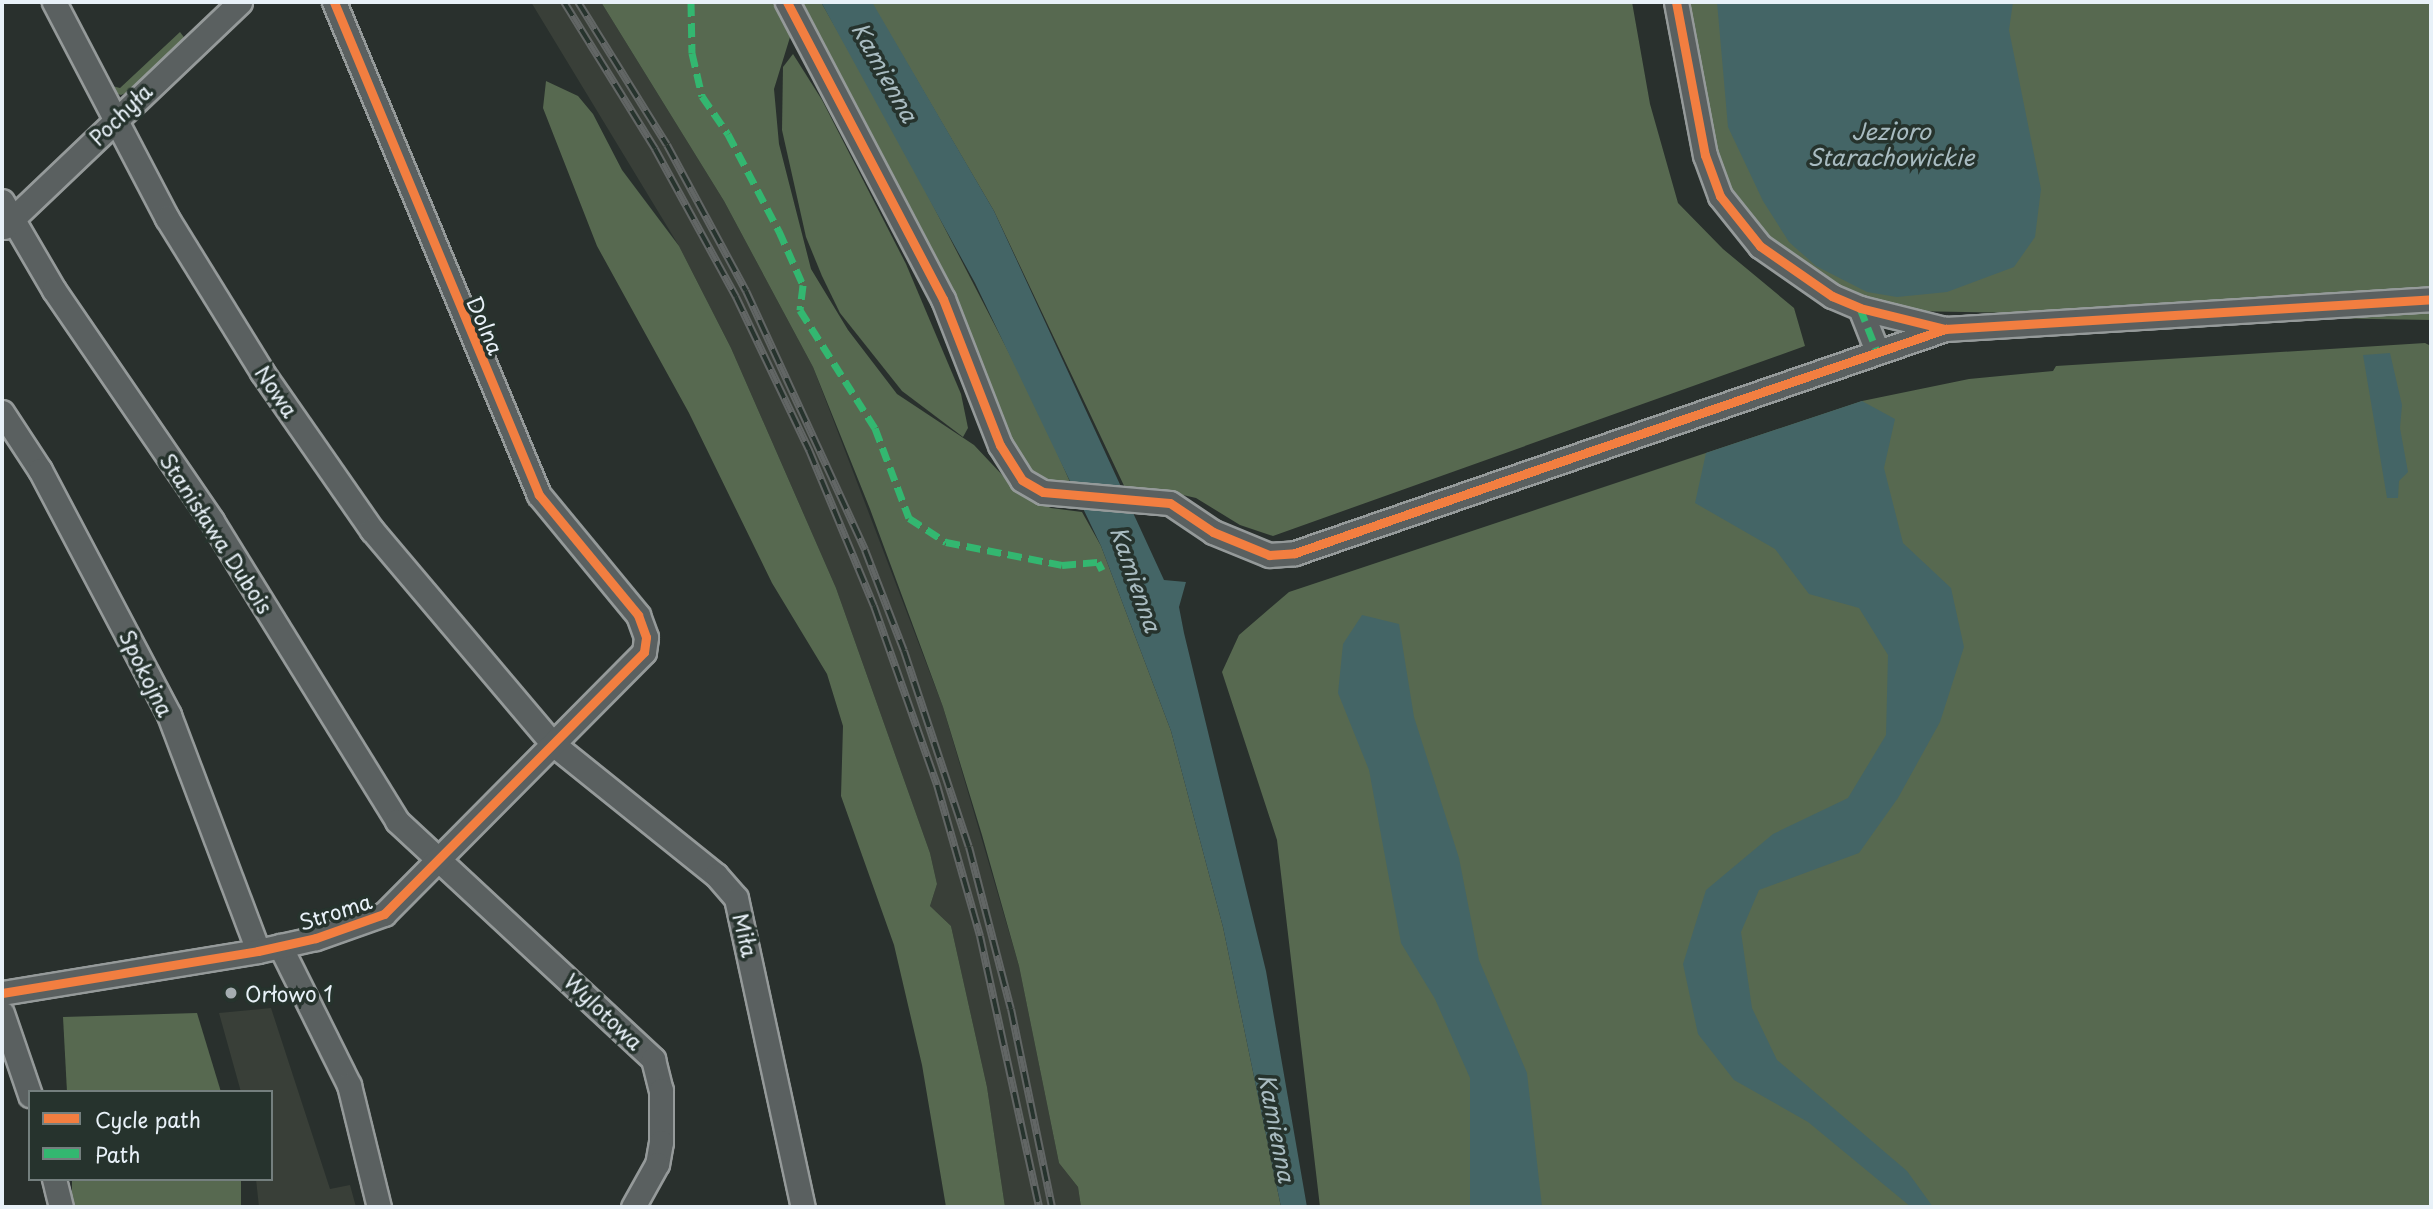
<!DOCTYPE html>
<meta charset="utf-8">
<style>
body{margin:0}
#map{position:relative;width:2433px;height:1209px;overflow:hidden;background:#29302d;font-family:"Playpen Sans",sans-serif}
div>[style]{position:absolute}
.built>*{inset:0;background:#393f38}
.green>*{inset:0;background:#576950;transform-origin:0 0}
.water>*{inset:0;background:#446566}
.roads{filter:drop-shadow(2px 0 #959a9a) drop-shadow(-2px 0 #959a9a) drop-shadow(0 2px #959a9a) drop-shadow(0 -2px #959a9a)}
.street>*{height:23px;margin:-11.5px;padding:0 11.5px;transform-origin:11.5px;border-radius:11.5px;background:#5a6060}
.rail>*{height:8px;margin-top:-4px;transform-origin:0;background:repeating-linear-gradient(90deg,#26332d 0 16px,#626665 0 32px);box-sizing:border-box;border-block:2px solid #626665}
.quiet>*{height:7px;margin-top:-3.5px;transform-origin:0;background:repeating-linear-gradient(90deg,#33b770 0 14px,transparent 0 21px)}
.cycleway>*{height:9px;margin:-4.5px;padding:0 4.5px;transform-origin:4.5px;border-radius:4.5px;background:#f27e40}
.dots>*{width:19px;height:19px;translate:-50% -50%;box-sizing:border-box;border:4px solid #26332d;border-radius:50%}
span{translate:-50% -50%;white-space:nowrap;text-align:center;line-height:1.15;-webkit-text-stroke:7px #26332d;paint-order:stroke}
.street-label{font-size:21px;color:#e8f1f8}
.poi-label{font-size:21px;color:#e8f1f8}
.left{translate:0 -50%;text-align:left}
.water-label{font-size:23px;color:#a8bbc0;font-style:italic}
.frame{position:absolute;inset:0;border:4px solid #e8f1f8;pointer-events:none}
.legend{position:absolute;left:28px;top:1090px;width:245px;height:91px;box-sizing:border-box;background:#26332d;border:2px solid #747f7e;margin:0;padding:9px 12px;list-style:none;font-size:21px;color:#e8f1f8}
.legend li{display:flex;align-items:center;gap:14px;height:35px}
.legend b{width:35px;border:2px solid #747f7e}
</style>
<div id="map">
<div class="built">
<i style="clip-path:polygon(531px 2px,601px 2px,724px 201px,813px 367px,943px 707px,1019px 966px,1059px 1163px,1078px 1187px,1081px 1207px,1005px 1207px,987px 1087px,951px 926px,930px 906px,937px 884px,930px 853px,836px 588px,731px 348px,679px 246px)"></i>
<i style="clip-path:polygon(271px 1008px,330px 1189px,350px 1185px,356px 1207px,259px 1207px,256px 1179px,271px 1179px,271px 1092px,241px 1092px,219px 1013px)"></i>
</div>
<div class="green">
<i style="clip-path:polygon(601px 2px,775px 2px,791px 34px,774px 89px,779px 144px,811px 269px,848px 330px,897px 394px,974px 445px,1021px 495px,1051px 508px,1082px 512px,1101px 546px,1171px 731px,1223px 927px,1281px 1207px,1081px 1207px,1078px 1187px,1059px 1163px,1019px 966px,982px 835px,943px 707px,870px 509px,813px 367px,724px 201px)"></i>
<i style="clip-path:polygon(796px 2px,821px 2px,892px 126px,1038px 409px,1070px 482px,1063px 490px,1031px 476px,1016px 458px)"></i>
<i style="clip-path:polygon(871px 2px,1632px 2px,1650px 104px,1678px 203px,1723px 249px,1794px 308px,1805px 346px,1273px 536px,1240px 525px,1196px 498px,1157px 489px,1127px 492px,994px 211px)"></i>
<i style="clip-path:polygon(1684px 2px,2431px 2px,2431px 320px,1853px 310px,1726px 201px)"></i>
<i style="clip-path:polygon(180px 32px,186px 40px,128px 92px,121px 95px,111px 92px,99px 71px,103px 68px,112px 86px,120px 88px)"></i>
<i style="clip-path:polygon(793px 54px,822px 100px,906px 264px,961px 394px,968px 428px,963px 437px,902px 391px,840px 313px,822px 276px,806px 237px,782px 130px,783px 67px)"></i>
<i style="clip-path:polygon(546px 81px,578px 96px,593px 114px,622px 170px,679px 246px,731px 348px,836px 588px,930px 853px,937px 884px,930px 906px,951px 926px,987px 1087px,1005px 1207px,946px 1207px,922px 1065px,894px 945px,841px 796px,843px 726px,827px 674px,772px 583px,689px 413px,597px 246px,543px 108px)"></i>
<i style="clip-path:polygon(2425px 343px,2431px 346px,2431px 1207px,1320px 1207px,1277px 840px,1222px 672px,1239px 635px,1289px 592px,1862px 401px,1969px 379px,2053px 371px,2056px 366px)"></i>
<i style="clip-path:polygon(197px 1013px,221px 1092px,67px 1092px,63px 1017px)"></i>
<i style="left:72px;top:1179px;width:169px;height:28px"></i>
</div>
<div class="water">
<i style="clip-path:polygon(821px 2px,872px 2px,994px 211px,1164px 580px,1186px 582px,1179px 607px,1184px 633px,1266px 971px,1307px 1207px,1281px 1207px,1223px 927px,1171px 731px,1101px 546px,975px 283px)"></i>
<i style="clip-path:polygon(1717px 2px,2013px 2px,2009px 30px,2041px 189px,2035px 237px,2014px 267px,1947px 292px,1897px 297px,1867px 292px,1816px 266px,1789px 242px,1763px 201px,1728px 127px)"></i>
<i style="clip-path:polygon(2390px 353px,2402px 405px,2400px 428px,2408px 472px,2399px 481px,2398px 498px,2387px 498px,2363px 355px)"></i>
<i style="clip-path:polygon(1862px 401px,1895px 419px,1884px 468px,1903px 543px,1951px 588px,1964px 647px,1940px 722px,1898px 798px,1859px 853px,1759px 890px,1741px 932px,1752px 1008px,1777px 1060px,1907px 1171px,1933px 1207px,1911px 1207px,1808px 1122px,1734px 1080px,1698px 1034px,1683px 964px,1706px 890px,1773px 834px,1848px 798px,1886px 735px,1888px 655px,1859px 608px,1809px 594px,1775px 549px,1695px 503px,1706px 453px)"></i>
<i style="clip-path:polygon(1362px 615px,1399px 624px,1414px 717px,1459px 858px,1479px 960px,1527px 1073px,1542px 1207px,1470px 1207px,1470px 1078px,1435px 999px,1401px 943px,1369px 770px,1338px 693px,1343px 644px)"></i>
</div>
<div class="roads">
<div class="street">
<i style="left:54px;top:2px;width:244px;rotate:62.4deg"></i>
<i style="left:167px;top:218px;width:181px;rotate:58.3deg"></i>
<i style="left:262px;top:372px;width:193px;rotate:55.2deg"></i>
<i style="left:372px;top:530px;width:280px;rotate:49.8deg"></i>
<i style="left:553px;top:744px;width:209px;rotate:38.8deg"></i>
<i style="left:716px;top:875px;width:30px;rotate:49deg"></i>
<i style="left:736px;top:898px;width:316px;rotate:77.8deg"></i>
<i style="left:787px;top:2px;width:335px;rotate:62.3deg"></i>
<i style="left:943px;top:299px;width:157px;rotate:68.7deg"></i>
<i style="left:1000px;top:445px;width:41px;rotate:57.8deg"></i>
<i style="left:1022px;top:480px;width:24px;rotate:30deg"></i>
<i style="left:1043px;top:492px;width:127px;rotate:5deg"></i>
<i style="left:1170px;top:503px;width:52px;rotate:34deg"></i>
<i style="left:1213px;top:532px;width:61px;rotate:22.3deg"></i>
<i style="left:1269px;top:555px;width:26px;rotate:-4deg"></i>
<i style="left:1295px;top:553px;width:688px;rotate:-19.01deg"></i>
<i style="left:1945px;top:329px;width:487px;rotate:-3.5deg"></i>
<i style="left:1676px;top:2px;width:156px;rotate:79.3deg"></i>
<i style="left:1705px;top:155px;width:44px;rotate:69.9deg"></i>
<i style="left:1720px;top:196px;width:64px;rotate:51.3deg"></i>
<i style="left:1760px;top:246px;width:88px;rotate:34.8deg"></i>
<i style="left:1832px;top:296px;width:30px;rotate:23deg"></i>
<i style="left:1860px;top:308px;width:88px;rotate:13.9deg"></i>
<i style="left:2px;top:201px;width:103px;rotate:59.7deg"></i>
<i style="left:54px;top:290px;width:280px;rotate:55.6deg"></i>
<i style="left:212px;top:521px;width:352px;rotate:58.3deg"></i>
<i style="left:397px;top:821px;width:350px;rotate:42.9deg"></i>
<i style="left:653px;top:1059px;width:32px;rotate:76deg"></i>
<i style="left:661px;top:1090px;width:52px;rotate:90deg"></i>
<i style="left:661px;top:1142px;width:22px;rotate:100deg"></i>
<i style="left:657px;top:1164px;width:49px;rotate:119.2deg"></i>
<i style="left:4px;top:227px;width:326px;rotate:-43.6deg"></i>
<i style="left:1860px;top:308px;width:46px;rotate:68.4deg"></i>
<i style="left:2px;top:412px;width:69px;rotate:56.8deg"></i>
<i style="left:40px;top:470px;width:277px;rotate:62.2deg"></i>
<i style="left:169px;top:715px;width:252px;rotate:69.3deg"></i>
<i style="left:280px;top:946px;width:155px;rotate:63.6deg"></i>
<i style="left:349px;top:1085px;width:126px;rotate:76.2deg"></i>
<i style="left:2px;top:993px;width:259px;rotate:-9.3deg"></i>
<i style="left:258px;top:951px;width:59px;rotate:-12.6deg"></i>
<i style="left:316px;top:938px;width:72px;rotate:-19.4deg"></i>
<i style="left:384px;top:914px;width:369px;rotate:-45.2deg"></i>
<i style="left:644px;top:652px;width:15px;rotate:-82deg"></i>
<i style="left:646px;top:637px;width:23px;rotate:-110deg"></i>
<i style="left:638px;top:615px;width:156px;rotate:-129.5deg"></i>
<i style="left:539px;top:495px;width:534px;rotate:-112.58deg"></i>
<i style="left:2px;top:1013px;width:87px;rotate:71.1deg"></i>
<i style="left:54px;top:1179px;width:29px;rotate:76deg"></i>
</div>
</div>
<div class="rail">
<i style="left:564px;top:2px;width:173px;rotate:58.2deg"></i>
<i style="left:655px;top:149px;width:169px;rotate:61.3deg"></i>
<i style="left:736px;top:297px;width:170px;rotate:64.5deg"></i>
<i style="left:809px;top:450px;width:169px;rotate:67.4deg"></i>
<i style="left:874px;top:606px;width:190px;rotate:70.6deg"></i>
<i style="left:937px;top:785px;width:157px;rotate:74.1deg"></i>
<i style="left:980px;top:936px;width:277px;rotate:77.7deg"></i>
<i style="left:578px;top:2px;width:168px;rotate:58.1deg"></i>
<i style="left:667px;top:145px;width:166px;rotate:61.6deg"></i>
<i style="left:746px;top:291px;width:285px;rotate:65.3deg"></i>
<i style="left:865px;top:550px;width:108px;rotate:68.9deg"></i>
<i style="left:904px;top:651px;width:206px;rotate:71.7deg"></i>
<i style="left:969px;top:847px;width:167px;rotate:75.5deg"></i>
<i style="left:1011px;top:1009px;width:202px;rotate:78.3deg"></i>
</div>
<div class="quiet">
<i style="left:691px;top:2px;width:51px;rotate:88.9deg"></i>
<i style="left:692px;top:53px;width:44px;rotate:76.9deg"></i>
<i style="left:702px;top:96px;width:46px;rotate:55.6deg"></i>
<i style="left:728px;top:134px;width:110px;rotate:62.3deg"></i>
<i style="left:779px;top:231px;width:59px;rotate:66deg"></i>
<i style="left:803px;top:285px;width:25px;rotate:97deg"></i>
<i style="left:800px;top:310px;width:140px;rotate:57.6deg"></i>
<i style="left:875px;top:428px;width:96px;rotate:69.3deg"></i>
<i style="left:909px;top:518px;width:44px;rotate:33deg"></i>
<i style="left:946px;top:542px;width:118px;rotate:11.2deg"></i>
<i style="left:1062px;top:565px;width:36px;rotate:-5deg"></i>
<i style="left:1098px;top:562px;width:9px;rotate:63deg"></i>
<i style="left:1860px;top:308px;width:46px;rotate:68.4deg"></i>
</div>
<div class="cycleway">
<i style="left:787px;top:2px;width:335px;rotate:62.3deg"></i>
<i style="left:943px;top:299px;width:157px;rotate:68.7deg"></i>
<i style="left:1000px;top:445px;width:41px;rotate:57.8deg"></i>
<i style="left:1022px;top:480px;width:24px;rotate:30deg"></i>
<i style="left:1043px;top:492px;width:127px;rotate:5deg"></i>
<i style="left:1170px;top:503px;width:52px;rotate:34deg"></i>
<i style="left:1213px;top:532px;width:61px;rotate:22.3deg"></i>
<i style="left:1269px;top:555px;width:26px;rotate:-4deg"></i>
<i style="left:1295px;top:553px;width:688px;rotate:-19.01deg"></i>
<i style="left:1945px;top:329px;width:487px;rotate:-3.5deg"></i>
<i style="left:1676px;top:2px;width:156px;rotate:79.3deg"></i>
<i style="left:1705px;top:155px;width:44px;rotate:69.9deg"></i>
<i style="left:1720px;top:196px;width:64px;rotate:51.3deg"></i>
<i style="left:1760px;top:246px;width:88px;rotate:34.8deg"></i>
<i style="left:1832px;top:296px;width:30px;rotate:23deg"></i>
<i style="left:1860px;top:308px;width:88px;rotate:13.9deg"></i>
<i style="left:2px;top:993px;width:259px;rotate:-9.3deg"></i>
<i style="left:258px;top:951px;width:59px;rotate:-12.6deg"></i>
<i style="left:316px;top:938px;width:72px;rotate:-19.4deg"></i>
<i style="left:384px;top:914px;width:369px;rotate:-45.2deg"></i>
<i style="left:644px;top:652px;width:15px;rotate:-82deg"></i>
<i style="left:646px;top:637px;width:23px;rotate:-110deg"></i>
<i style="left:638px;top:615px;width:156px;rotate:-129.5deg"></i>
<i style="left:539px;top:495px;width:534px;rotate:-112.58deg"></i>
</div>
<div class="dots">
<i style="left:231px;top:993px;background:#a5adb1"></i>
</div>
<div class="street-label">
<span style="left:120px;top:114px;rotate:-44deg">Pochyła</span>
<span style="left:486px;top:325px;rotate:67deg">Dolna</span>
<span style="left:277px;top:391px;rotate:56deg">Nowa</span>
<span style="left:217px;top:533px;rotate:57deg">Stanisława Dubois</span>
<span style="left:147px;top:673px;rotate:64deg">Spokojna</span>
<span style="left:335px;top:911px;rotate:-18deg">Stroma</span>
<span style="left:746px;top:935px;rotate:77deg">Miła</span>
<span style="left:604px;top:1011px;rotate:44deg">Wylotowa</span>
</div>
<div class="poi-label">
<span class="left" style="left:245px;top:993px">Orłowo 1</span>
</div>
<div class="water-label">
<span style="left:885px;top:72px;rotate:61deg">Kamienna</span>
<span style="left:1891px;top:144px">Jezioro<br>Starachowickie</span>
<span style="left:1136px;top:579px;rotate:71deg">Kamienna</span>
<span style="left:1277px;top:1128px;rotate:79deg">Kamienna</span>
</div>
<div class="frame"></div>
<ul class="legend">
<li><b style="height:9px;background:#f27e40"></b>Cycle path</li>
<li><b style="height:9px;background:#33b770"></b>Path</li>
</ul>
</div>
